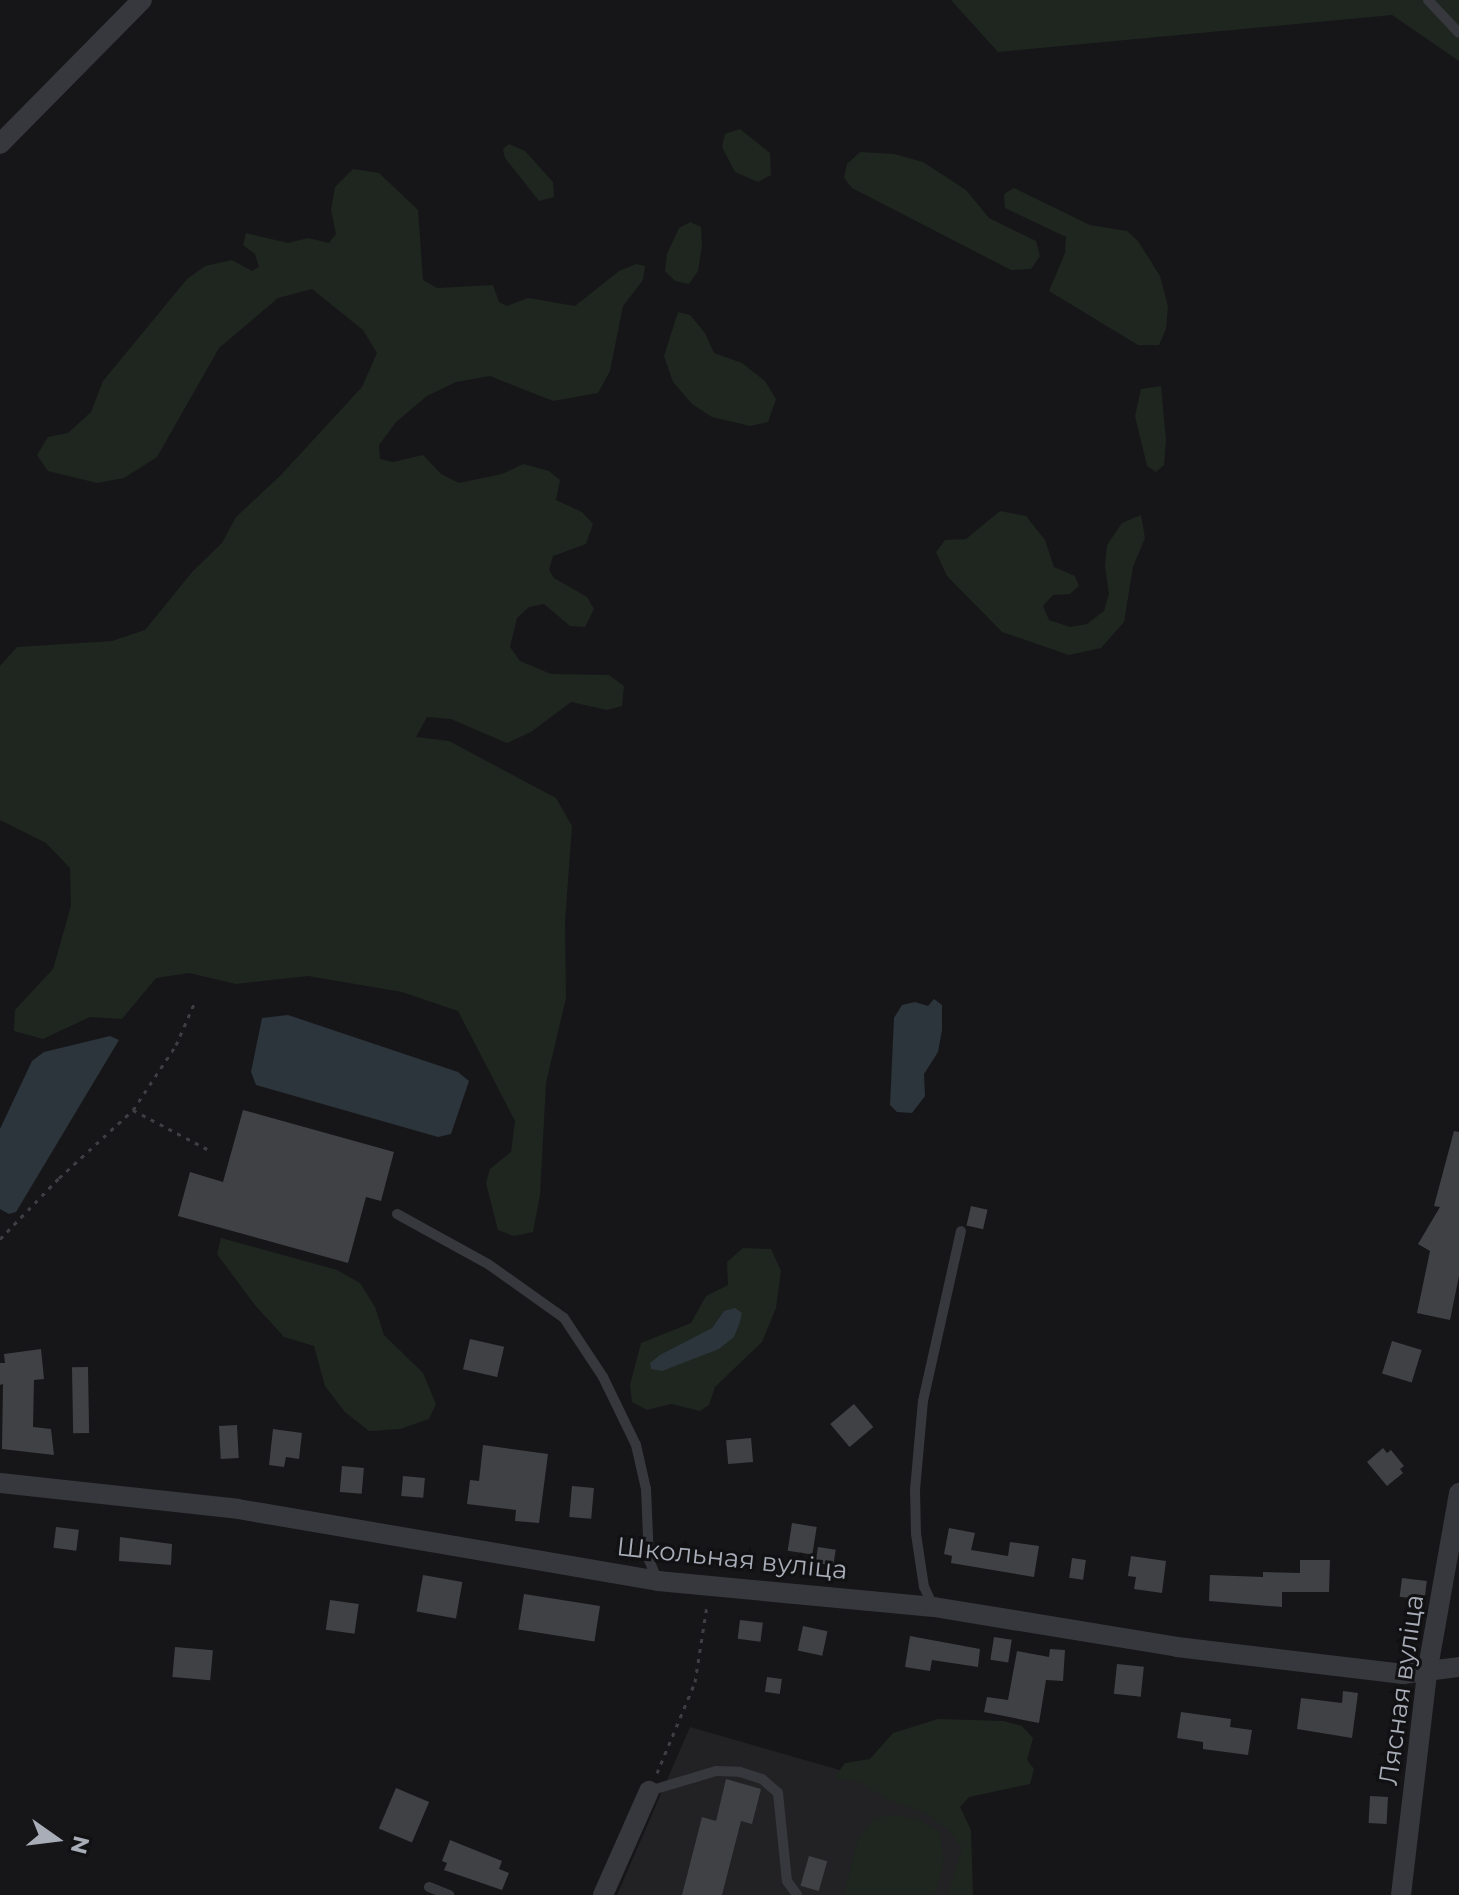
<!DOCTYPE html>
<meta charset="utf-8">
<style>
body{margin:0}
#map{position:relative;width:1459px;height:1895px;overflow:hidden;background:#161618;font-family:Montserrat,sans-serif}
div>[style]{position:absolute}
.built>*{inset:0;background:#222225}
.green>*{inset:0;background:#1e261f}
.water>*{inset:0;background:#2c353c}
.building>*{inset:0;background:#404145;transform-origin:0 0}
.path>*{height:3px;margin-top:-1.5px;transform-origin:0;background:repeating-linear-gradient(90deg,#3d3f44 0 4px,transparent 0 10px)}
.service>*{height:10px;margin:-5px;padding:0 5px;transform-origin:5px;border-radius:5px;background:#37383d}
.minor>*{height:20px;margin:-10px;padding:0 10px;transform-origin:10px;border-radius:10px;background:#37383d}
span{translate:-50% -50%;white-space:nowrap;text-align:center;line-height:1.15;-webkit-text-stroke:6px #111113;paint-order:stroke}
.street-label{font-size:26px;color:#a8adb8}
.north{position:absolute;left:16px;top:1799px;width:80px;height:80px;-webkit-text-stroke:6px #111113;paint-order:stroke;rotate:104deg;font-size:22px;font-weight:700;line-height:32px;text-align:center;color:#a8adb8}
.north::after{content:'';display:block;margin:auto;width:28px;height:36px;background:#a8adb8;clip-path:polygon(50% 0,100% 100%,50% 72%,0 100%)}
</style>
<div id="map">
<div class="built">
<i style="clip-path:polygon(690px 1727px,885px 1783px,967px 1831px,951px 1895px,617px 1895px)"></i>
</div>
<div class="green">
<i style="clip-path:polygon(951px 0,1459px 0,1459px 61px,1392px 15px,998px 52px)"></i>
<i style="clip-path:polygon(740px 129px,770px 153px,771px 175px,758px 182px,735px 172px,722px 147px,725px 134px)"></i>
<i style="clip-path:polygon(509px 144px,525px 151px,553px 182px,554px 197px,539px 201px,505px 158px,503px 149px)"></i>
<i style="clip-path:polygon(860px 152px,894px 154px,923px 162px,966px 190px,989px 218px,1036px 241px,1040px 256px,1031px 269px,1011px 270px,852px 188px,844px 178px,847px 164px)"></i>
<i style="clip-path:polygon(353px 169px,379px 173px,418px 210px,423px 280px,437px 288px,493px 285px,499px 302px,507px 306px,528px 298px,575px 306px,619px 271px,636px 264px,645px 266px,643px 280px,623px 306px,610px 371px,598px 393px,553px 401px,490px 376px,456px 382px,427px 396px,396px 422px,379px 445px,380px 459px,393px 462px,423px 455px,441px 474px,459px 483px,502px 474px,523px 464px,549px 471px,560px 480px,556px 500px,582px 512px,593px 524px,586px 544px,553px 556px,549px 570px,554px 578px,587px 597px,594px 609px,585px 627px,570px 626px,544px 604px,529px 607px,517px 618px,510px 647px,520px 661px,551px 674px,609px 675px,624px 686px,622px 706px,607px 710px,571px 702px,531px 732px,507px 743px,451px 719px,427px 717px,416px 737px,449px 741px,556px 798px,572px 826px,565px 922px,566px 998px,546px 1083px,540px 1195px,533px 1232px,514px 1236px,498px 1230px,486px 1183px,490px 1169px,511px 1152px,515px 1121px,458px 1011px,402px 992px,308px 976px,236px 984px,189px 973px,156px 978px,122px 1019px,90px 1017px,43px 1039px,14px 1031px,15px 1010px,53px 969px,71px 906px,70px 868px,46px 843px,0 820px,0 666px,17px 647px,112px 641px,145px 630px,193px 571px,222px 543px,236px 517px,280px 476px,362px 387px,377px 353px,363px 330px,312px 289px,278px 298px,219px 348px,157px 457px,124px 478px,97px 483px,48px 471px,37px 455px,48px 437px,68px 433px,91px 412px,103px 381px,187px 279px,205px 266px,232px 260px,252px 271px,259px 267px,255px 254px,243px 245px,246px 233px,288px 243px,308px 238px,329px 243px,336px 234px,331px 210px,335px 187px)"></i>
<i style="clip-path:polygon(1014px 188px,1090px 225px,1127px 231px,1138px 241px,1160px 276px,1168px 306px,1166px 329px,1159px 345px,1138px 345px,1049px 291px,1065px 253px,1066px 237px,1005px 208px,1004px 194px)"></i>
<i style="clip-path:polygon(690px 222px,701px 227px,702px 246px,698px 271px,689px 284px,675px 281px,665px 271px,667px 254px,679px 228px)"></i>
<i style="clip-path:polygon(678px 312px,690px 315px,705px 333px,714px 353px,742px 363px,765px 381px,776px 399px,768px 422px,750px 426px,712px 417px,692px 404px,673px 382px,664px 356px)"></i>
<i style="clip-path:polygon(1161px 386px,1166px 440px,1164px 465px,1156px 472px,1147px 466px,1135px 416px,1141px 389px)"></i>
<i style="clip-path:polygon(1000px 511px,1026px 516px,1045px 540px,1054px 567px,1075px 576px,1079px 586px,1070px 594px,1053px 595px,1043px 606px,1049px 620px,1070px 627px,1087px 624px,1104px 611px,1109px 594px,1105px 566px,1107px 545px,1122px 523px,1141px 515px,1145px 538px,1133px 567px,1124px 622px,1101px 648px,1069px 655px,1002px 632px,947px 576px,936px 552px,945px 540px,966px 539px)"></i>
<i style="clip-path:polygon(221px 1238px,337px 1270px,360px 1283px,375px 1307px,384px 1335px,423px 1373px,436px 1404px,429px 1419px,400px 1429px,369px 1431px,345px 1412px,325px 1386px,314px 1346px,284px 1337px,254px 1304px,217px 1254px)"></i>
<i style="clip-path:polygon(evenodd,743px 1248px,771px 1249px,781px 1271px,776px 1308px,762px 1342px,715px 1387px,709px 1405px,700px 1411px,671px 1404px,647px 1410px,632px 1402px,630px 1385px,641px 1343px,691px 1323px,706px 1296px,728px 1285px,727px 1262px,743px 1248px,724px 1311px,719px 1349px,650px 1363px,712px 1328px,724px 1311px)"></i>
<i style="clip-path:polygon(938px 1719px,1004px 1721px,1022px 1726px,1033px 1738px,1027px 1760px,1034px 1769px,1030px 1784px,969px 1797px,960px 1807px,971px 1830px,973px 1895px,948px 1895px,962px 1848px,950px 1831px,926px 1814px,885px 1798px,860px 1782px,834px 1778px,845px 1763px,870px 1759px,893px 1733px)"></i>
<i style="clip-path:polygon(889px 1815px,915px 1818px,939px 1831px,944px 1860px,935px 1895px,844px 1895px,858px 1839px,874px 1819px)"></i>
</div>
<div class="water">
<i style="clip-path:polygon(934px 999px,942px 1005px,942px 1030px,938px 1052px,924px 1074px,925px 1096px,912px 1113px,897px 1112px,890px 1105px,894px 1018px,902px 1005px,915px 1002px,928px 1006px)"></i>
<i style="clip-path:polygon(288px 1015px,458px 1072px,469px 1081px,451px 1134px,438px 1137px,256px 1085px,251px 1072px,262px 1018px)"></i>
<i style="clip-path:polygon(110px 1036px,119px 1040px,16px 1212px,9px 1214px,0 1209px,0 1129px,32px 1061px,44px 1052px)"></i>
<i style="clip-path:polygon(735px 1308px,742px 1313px,740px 1322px,734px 1337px,719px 1349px,662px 1371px,651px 1369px,650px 1363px,660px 1355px,712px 1328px,724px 1311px)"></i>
</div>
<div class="building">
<i style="clip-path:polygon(243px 1110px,394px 1152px,381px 1201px,366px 1197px,348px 1263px,178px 1216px,190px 1172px,223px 1182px)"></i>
<i style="clip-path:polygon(1454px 1131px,1459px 1132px,1459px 1276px,1450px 1320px,1417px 1313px,1430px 1251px,1418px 1244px,1440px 1207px,1434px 1206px)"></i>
<i style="left:971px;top:1206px;width:17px;height:20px;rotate:13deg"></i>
<i style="left:470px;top:1339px;width:35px;height:31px;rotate:13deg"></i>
<i style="left:1392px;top:1341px;width:31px;height:34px;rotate:17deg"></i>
<i style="clip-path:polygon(41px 1349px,44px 1379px,34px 1380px,33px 1427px,51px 1429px,54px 1455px,2px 1449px,3px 1384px,0 1385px,0 1363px,5px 1363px,4px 1354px)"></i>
<i style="left:88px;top:1367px;width:66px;height:16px;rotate:89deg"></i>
<i style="left:854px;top:1404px;width:30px;height:31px;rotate:50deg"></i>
<i style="left:237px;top:1425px;width:33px;height:18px;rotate:87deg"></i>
<i style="clip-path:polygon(273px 1429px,302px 1433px,299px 1459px,286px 1457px,284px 1467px,269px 1465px)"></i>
<i style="left:751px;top:1438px;width:24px;height:25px;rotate:85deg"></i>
<i style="clip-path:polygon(483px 1445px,548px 1454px,539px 1523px,515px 1521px,516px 1510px,467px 1504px,470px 1480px,479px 1481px)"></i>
<i style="clip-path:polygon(1383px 1448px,1387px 1453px,1391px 1450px,1404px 1466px,1400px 1469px,1403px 1473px,1387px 1486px,1367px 1462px)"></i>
<i style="left:342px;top:1466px;width:22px;height:26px;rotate:5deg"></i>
<i style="left:403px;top:1476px;width:22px;height:20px;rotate:5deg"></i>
<i style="left:572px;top:1486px;width:22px;height:31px;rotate:5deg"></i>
<i style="left:792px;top:1523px;width:25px;height:28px;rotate:9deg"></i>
<i style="left:56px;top:1527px;width:23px;height:21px;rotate:7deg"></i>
<i style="clip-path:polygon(949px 1528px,975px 1533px,971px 1550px,1008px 1556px,1010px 1542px,1039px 1546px,1034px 1577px,951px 1563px,952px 1556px,944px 1554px)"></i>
<i style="clip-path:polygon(120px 1537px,172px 1544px,171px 1565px,119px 1561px)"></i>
<i style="left:818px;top:1547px;width:18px;height:16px;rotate:9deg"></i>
<i style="clip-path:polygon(1131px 1556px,1166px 1561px,1162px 1593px,1134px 1589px,1136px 1577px,1128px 1576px)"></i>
<i style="left:1072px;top:1558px;width:14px;height:20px;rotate:8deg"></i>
<i style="clip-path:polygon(1300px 1560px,1330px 1560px,1329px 1592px,1282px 1592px,1282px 1607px,1209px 1601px,1210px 1575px,1263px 1577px,1263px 1572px,1300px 1573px)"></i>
<i style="left:423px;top:1575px;width:40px;height:37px;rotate:10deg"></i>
<i style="left:1402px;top:1578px;width:25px;height:19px;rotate:7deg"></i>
<i style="left:524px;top:1594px;width:77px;height:36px;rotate:9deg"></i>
<i style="left:330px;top:1600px;width:29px;height:30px;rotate:8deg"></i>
<i style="left:740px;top:1620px;width:23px;height:19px;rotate:7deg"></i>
<i style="left:803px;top:1626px;width:25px;height:25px;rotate:12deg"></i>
<i style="clip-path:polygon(910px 1636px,980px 1649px,978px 1667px,932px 1660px,930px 1671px,905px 1667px)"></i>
<i style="left:994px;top:1637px;width:18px;height:23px;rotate:9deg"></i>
<i style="left:175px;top:1647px;width:38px;height:30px;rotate:5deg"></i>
<i style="clip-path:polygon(1050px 1649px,1065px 1650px,1063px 1681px,1046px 1680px,1039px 1723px,984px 1712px,987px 1697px,1008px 1700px,1017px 1651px,1049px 1657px)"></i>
<i style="left:1117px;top:1664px;width:27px;height:30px;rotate:6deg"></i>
<i style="left:767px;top:1677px;width:15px;height:15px;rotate:8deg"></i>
<i style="clip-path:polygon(1343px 1691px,1358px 1693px,1352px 1738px,1297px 1729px,1301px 1698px,1342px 1703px)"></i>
<i style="clip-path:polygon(1181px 1712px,1231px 1719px,1230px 1727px,1252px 1730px,1248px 1755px,1203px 1749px,1203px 1742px,1177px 1738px)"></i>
<i style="clip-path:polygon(726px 1779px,761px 1789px,752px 1824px,741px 1821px,722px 1895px,682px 1895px,702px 1817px,716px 1821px)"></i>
<i style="left:396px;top:1788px;width:36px;height:44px;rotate:23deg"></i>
<i style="left:1370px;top:1796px;width:18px;height:27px;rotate:3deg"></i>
<i style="clip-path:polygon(450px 1840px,502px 1861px,499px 1869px,509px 1873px,502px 1890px,444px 1870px,447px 1863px,442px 1861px)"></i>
<i style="left:809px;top:1856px;width:19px;height:31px;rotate:16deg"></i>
</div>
<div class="path">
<i style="left:133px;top:1110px;width:84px;rotate:27.8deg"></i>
<i style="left:0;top:1239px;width:85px;rotate:-46deg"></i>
<i style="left:59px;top:1178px;width:100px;rotate:-42.6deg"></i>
<i style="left:133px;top:1110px;width:78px;rotate:-56.5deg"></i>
<i style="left:176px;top:1045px;width:45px;rotate:-66.3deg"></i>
<i style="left:657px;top:1773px;width:99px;rotate:-67.3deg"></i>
<i style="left:695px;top:1682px;width:78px;rotate:-81.1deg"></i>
</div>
<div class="service">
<i style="left:1428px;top:0;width:45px;rotate:46.8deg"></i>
<i style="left:397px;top:1214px;width:104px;rotate:28.8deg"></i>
<i style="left:488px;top:1264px;width:93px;rotate:35.4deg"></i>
<i style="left:564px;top:1318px;width:71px;rotate:56.5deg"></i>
<i style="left:603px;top:1377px;width:76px;rotate:64.1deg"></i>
<i style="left:636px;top:1445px;width:45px;rotate:77.2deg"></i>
<i style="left:646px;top:1489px;width:71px;rotate:87.6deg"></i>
<i style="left:649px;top:1560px;width:23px;rotate:67deg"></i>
<i style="left:933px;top:1606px;width:21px;rotate:-115deg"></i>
<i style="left:924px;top:1587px;width:54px;rotate:-98.6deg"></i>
<i style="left:916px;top:1534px;width:44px;rotate:-91.3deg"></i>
<i style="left:915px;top:1490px;width:89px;rotate:-84.9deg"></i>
<i style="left:923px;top:1401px;width:174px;rotate:-77.4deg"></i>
<i style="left:649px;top:1791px;width:70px;rotate:-16.6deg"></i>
<i style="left:716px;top:1771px;width:24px;rotate:2deg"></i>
<i style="left:740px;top:1772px;width:23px;rotate:18deg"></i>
<i style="left:762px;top:1779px;width:21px;rotate:41deg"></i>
<i style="left:778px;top:1793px;width:88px;rotate:84.2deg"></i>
<i style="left:787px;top:1881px;width:17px;rotate:54deg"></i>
<i style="left:429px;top:1887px;width:22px;rotate:22deg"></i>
</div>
<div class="minor">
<i style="left:0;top:144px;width:202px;rotate:-45.4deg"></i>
<i style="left:0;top:1483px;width:239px;rotate:6.2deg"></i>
<i style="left:238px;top:1509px;width:426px;rotate:9.7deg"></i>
<i style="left:658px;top:1581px;width:277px;rotate:5.4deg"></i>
<i style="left:934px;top:1607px;width:246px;rotate:9.3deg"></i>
<i style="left:1177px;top:1647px;width:228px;rotate:6.8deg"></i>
<i style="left:1403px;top:1674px;width:56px;rotate:-7.1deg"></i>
<i style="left:603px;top:1895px;width:114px;rotate:-66.1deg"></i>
<i style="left:1401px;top:1895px;width:224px;rotate:-83.3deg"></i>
<i style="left:1427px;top:1673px;width:183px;rotate:-79.9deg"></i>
</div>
<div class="street-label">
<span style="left:732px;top:1559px;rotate:6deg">Школьная вуліца</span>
<span style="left:1402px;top:1690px;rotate:-82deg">Лясная вуліца</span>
</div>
<div class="north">N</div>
</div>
